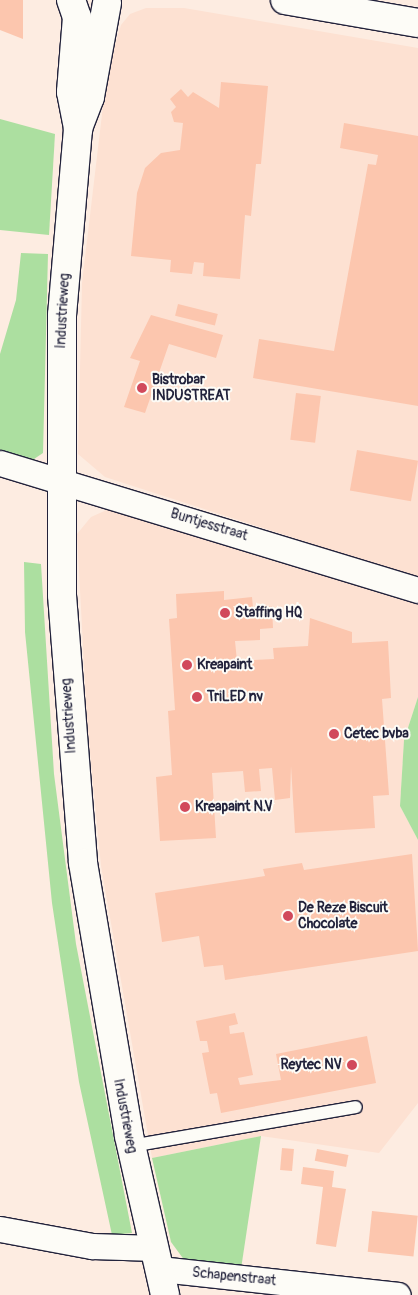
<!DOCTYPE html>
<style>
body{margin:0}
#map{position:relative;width:418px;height:1295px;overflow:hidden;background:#fdece1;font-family:Pangolin,sans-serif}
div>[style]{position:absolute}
.built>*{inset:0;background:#fde1d2}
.green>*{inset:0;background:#acdfa0}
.building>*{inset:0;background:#fcc6ae;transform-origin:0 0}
.roads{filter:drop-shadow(1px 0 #22223b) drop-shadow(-1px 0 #22223b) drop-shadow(0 1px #22223b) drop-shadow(0 -1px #22223b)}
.service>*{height:12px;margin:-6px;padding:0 6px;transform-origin:6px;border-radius:6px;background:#fdfcf7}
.minor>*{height:25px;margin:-12.5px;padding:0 12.5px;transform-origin:12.5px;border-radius:12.5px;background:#fdfcf7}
.tertiary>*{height:28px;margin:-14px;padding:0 14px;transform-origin:14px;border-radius:14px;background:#fdfcf7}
.secondary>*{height:28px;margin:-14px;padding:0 14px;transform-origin:14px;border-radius:14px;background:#fdfcf7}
.dots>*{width:14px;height:14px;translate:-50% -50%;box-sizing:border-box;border:2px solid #fdfcf7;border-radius:50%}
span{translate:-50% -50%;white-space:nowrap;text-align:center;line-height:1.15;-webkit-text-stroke:4px #fdfcf7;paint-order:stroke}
.street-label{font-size:14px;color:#22223b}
.poi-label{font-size:14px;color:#22223b;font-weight:700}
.left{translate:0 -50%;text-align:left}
.right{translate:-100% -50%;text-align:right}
</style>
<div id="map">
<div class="built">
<i style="clip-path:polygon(146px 8px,184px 8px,418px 48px,418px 578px,105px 477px,78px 454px,82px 283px,107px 72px,121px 25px,130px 14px)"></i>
<i style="clip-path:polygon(111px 508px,418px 601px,418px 697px,404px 740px,400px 806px,418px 840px,418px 1103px,379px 1153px,261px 1136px,152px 1158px,101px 866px,87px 721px,77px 534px,91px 517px)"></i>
</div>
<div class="green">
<i style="clip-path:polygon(0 119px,55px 134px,49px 235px,0 230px)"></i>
<i style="clip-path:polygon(21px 253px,48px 254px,43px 453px,31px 461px,0 457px,0 354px,16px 300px)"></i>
<i style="clip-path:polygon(24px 562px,41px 564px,54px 774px,76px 944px,132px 1233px,112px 1235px,79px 1082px,52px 903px,25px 632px)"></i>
<i style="clip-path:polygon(418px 697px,418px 840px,400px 806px,404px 740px)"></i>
<i style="clip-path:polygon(261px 1136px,241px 1269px,185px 1261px,171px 1242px,152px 1158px)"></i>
</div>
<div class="building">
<i style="clip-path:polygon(0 0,23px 0,23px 39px,0 30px)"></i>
<i style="clip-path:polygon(221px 82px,268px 86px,261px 164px,256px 164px,251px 216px,245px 215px,240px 279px,203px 276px,204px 263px,194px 262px,192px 274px,170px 272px,171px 260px,131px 256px,137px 193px,145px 168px,161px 153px,180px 150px,183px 123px,174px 122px,171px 112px,176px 107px,170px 99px,181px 89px,188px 97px,193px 92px,219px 108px)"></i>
<i style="clip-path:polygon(344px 123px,418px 136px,418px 406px,253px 378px,259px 339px,334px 351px,368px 164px,376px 165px,378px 155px,340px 148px)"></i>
<i style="left:178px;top:304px;width:41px;height:12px;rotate:14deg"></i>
<i style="clip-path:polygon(151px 315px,223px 335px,216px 358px,169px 344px,145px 413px,124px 407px,140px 361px,130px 358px)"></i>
<i style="left:296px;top:393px;width:25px;height:47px;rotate:7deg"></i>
<i style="left:357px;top:450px;width:62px;height:41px;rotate:10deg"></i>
<i style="clip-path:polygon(224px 591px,224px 600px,252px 597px,253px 608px,272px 606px,273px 628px,260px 629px,260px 640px,235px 641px,237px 661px,274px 659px,273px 648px,308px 646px,310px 618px,352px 632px,352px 643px,388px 641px,391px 698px,382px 699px,389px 795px,373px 796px,375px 828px,295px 833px,291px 766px,290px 798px,275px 800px,272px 768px,259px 769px,261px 791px,245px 792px,243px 771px,212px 773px,216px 838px,160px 841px,156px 777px,172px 775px,168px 711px,175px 710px,169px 619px,177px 618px,176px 594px)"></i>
<i style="clip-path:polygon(412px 854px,418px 951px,225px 980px,223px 965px,204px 967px,199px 936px,162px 942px,155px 893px,265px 876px,263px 869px,302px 863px,304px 870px)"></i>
<i style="clip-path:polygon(235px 1013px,238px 1024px,229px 1026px,230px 1034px,244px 1032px,253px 1075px,238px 1078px,240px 1085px,281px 1080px,276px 1054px,367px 1036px,376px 1083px,221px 1113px,217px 1093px,210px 1094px,202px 1053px,209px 1052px,207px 1041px,200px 1041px,196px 1021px)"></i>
<i style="left:282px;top:1148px;width:12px;height:22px;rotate:5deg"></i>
<i style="left:317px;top:1149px;width:32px;height:12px;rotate:11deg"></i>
<i style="clip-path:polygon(303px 1167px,334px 1171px,332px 1187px,346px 1189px,336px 1247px,316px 1244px,323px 1187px,301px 1184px)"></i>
<i style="left:372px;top:1211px;width:46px;height:41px;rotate:6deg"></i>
</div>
<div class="roads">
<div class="service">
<i style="left:131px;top:1146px;width:228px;rotate:-9.8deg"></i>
</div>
<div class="minor">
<i style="left:0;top:463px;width:437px;rotate:16.9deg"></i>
<i style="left:0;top:1229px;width:94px;rotate:10.5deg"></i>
<i style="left:92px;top:1246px;width:63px;rotate:1.8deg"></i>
<i style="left:160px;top:1269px;width:239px;rotate:6.2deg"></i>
</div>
<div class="tertiary">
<i style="left:285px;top:0;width:135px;rotate:9.8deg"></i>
</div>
<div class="secondary">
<i style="left:71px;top:0;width:18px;rotate:71deg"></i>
<i style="left:77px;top:17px;width:75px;rotate:94.6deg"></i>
<i style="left:71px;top:92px;width:38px;rotate:79deg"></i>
<i style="left:107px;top:3px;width:96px;rotate:100.3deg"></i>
<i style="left:90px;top:97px;width:34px;rotate:111deg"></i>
<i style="left:78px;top:129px;width:187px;rotate:94.9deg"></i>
<i style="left:62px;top:315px;width:280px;rotate:90deg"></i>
<i style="left:62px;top:595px;width:269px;rotate:85.5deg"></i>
<i style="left:83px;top:863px;width:277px;rotate:80.4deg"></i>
<i style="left:129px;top:1136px;width:163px;rotate:77.2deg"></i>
</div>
</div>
<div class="dots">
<i style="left:142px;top:388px;background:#d1495b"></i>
<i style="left:225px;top:613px;background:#d1495b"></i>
<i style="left:187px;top:665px;background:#d1495b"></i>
<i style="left:197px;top:697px;background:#d1495b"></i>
<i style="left:334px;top:734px;background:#d1495b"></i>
<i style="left:185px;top:807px;background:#d1495b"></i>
<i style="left:288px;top:916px;background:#d1495b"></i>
<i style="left:352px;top:1065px;background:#d1495b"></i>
</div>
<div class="street-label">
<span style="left:63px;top:311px;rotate:-87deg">Industrieweg</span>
<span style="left:209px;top:525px;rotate:17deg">Buntjesstraat</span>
<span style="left:69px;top:716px;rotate:-94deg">Industrieweg</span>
<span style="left:125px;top:1116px;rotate:79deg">Industrieweg</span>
<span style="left:234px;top:1277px;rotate:6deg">Schapenstraat</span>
</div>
<div class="poi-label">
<span class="left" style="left:152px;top:388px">Bistrobar<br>INDUSTREAT</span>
<span class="left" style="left:235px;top:613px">Staffing HQ</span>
<span class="left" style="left:197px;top:665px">Kreapaint</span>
<span class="left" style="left:207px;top:697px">TriLED nv</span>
<span class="left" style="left:344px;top:734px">Cetec bvba</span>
<span class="left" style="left:195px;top:807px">Kreapaint N.V</span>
<span class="left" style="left:298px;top:916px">De Reze Biscuit<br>Chocolate</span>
<span class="right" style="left:342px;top:1065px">Reytec NV</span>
</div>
</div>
